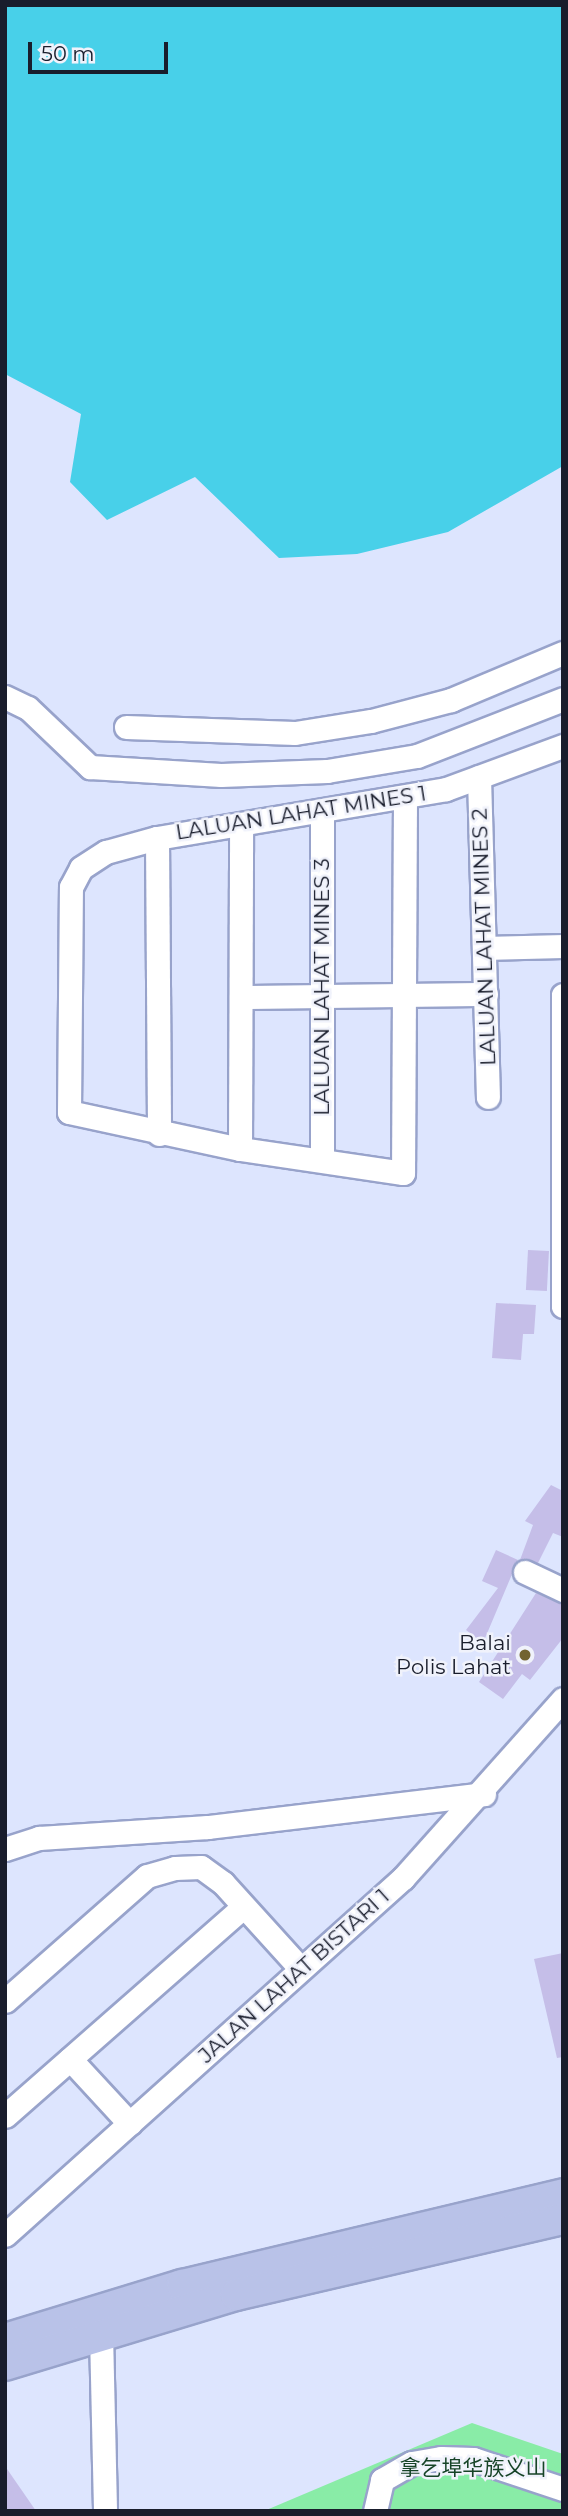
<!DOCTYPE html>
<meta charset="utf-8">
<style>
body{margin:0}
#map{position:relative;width:568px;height:2516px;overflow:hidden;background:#dde5fe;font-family:Montserrat,"Noto Sans SC",sans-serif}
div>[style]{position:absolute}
.green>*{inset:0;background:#89eca7}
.water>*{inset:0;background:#48d0e9}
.building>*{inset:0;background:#c5bee8;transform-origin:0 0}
.roads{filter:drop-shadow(2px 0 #98a3cb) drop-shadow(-2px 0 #98a3cb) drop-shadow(0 2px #98a3cb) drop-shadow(0 -2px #98a3cb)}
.minor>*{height:23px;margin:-11.5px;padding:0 11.5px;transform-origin:11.5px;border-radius:11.5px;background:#fff}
.major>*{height:30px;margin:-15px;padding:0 15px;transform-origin:15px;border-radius:15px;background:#b9c2e8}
.dots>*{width:19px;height:19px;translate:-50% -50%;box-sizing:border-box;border:4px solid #f0f2fb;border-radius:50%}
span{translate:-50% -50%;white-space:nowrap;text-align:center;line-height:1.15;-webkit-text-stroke:5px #f0f2fb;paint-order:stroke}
.street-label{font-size:21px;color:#191d2c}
.poi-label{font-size:21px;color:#191d2c}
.right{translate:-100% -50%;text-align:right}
.park-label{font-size:21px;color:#174427}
.frame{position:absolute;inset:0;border:7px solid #191d2c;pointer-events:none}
.scale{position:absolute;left:28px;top:42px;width:140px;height:32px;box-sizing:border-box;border:4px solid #191d2c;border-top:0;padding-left:9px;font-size:21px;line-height:24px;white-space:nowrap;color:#191d2c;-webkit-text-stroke:5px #f0f2fb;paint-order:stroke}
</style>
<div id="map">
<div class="green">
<i style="clip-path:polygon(472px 2423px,563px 2454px,563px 2511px,264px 2511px)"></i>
</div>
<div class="water">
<i style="clip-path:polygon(5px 5px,563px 5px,563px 466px,448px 532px,357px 554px,279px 558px,195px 477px,107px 520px,70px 482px,81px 414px,5px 374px)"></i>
</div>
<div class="building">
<i style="left:528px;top:1250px;width:21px;height:40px;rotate:3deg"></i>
<i style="clip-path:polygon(496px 1303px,536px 1305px,534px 1334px,523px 1334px,521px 1360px,492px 1358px)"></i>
<i style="clip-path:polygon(551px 1485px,563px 1491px,563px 1537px,553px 1533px,538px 1563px,520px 1560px,533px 1525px,525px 1521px)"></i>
<i style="clip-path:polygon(496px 1550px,518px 1560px,483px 1643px,466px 1630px,498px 1588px,482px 1581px)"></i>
<i style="clip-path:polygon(536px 1593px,563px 1604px,563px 1638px,530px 1680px,522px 1674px,503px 1699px,479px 1682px)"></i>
<i style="clip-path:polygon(563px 1953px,563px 2057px,557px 2058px,534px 1959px)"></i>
<i style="clip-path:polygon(5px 2466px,36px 2511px,5px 2511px)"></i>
</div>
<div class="roads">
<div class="minor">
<i style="left:5px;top:697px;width:25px;rotate:26deg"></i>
<i style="left:28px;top:708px;width:86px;rotate:43.6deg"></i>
<i style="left:90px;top:767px;width:131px;rotate:3.5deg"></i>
<i style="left:221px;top:775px;width:106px;rotate:-2.2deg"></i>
<i style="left:327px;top:771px;width:91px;rotate:-9.5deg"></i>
<i style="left:417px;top:756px;width:157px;rotate:-21.3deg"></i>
<i style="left:126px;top:727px;width:169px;rotate:2deg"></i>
<i style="left:295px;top:733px;width:77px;rotate:-9deg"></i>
<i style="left:371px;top:721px;width:83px;rotate:-14.7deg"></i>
<i style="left:451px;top:700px;width:121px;rotate:-22.8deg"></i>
<i style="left:479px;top:777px;width:320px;rotate:88.4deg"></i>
<i style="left:405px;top:798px;width:375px;rotate:90.3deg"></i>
<i style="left:403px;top:1173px;width:165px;rotate:-171.6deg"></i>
<i style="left:240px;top:1149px;width:175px;rotate:-167.8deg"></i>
<i style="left:69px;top:1112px;width:225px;rotate:-89.5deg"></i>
<i style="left:71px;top:887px;width:21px;rotate:-62deg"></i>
<i style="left:81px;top:868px;width:30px;rotate:-33deg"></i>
<i style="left:106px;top:852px;width:53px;rotate:-15.4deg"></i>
<i style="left:157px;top:838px;width:293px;rotate:-9.6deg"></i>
<i style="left:446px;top:789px;width:125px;rotate:-20.2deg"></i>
<i style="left:157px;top:838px;width:296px;rotate:89.6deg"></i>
<i style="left:485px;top:948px;width:78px;rotate:-1.5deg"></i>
<i style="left:563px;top:995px;width:311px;rotate:90deg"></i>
<i style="left:241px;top:997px;width:245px;rotate:-0.7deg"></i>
<i style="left:240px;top:1149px;width:324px;rotate:-89.8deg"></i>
<i style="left:322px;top:1160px;width:346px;rotate:-90deg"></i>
<i style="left:525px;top:1572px;width:42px;rotate:25.3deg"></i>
<i style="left:5px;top:1849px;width:36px;rotate:-18deg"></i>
<i style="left:39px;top:1838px;width:169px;rotate:-3.7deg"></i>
<i style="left:208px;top:1827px;width:278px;rotate:-6.8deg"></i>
<i style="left:5px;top:2001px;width:189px;rotate:-41.4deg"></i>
<i style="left:147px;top:1876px;width:29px;rotate:-16deg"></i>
<i style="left:175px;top:1868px;width:26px;rotate:-2deg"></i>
<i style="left:201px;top:1867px;width:27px;rotate:36deg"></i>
<i style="left:223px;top:1883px;width:116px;rotate:47.8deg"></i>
<i style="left:70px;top:2059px;width:88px;rotate:47.3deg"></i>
<i style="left:5px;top:2116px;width:317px;rotate:-41.3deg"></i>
<i style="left:5px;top:2235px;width:535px;rotate:-41.89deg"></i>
<i style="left:403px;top:1878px;width:240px;rotate:-48.2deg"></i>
<i style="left:101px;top:2333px;width:178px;rotate:88.7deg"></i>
<i style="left:375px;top:2511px;width:32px;rotate:-77deg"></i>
<i style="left:382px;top:2480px;width:34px;rotate:-30deg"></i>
<i style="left:412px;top:2463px;width:29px;rotate:-10deg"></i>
<i style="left:441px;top:2458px;width:32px;rotate:2deg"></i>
<i style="left:473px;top:2459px;width:95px;rotate:18.4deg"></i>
</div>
<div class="major">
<i style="left:5px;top:2339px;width:185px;rotate:-17deg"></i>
<i style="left:182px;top:2285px;width:392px;rotate:-13.4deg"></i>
<i style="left:5px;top:2365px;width:241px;rotate:-16.9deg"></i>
<i style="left:236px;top:2295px;width:336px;rotate:-13.1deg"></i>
</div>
</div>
<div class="dots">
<i style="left:525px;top:1655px;background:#726330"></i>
</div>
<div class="street-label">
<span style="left:301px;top:813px;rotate:-9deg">LALUAN LAHAT MINES 1</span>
<span style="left:484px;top:937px;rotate:-92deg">LALUAN LAHAT MINES 2</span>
<span style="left:322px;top:987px;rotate:-90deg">LALUAN LAHAT MINES 3</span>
<span style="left:294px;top:1976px;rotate:-42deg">JALAN LAHAT BISTARI 1</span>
</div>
<div class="poi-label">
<span class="right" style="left:511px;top:1655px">Balai<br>Polis Lahat</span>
</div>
<div class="park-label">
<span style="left:473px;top:2468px">拿乞埠华族义山</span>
</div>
<div class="frame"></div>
<div class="scale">50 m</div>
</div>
